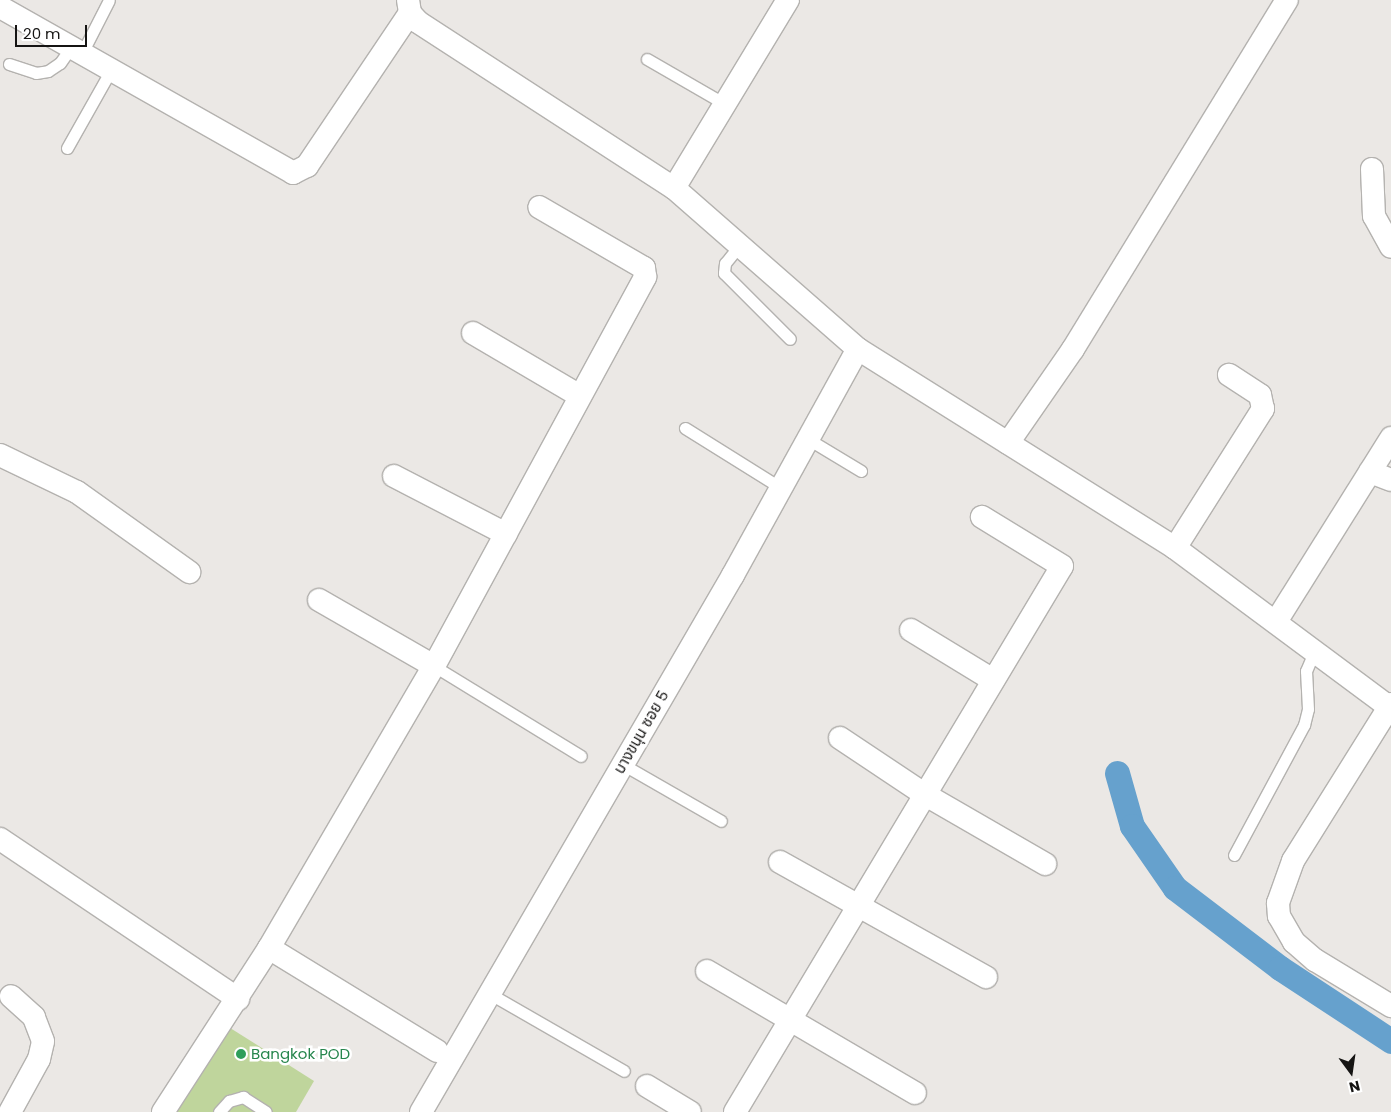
<!DOCTYPE html>
<meta charset="utf-8">
<style>
body{margin:0}
#map{position:relative;width:1391px;height:1112px;overflow:hidden;background:#ebe8e5;font-family:Poppins,"Noto Sans Thai",sans-serif}
div>[style]{position:absolute}
.green>*{inset:0;background:#bfd59c}
.canal>*{height:25px;margin:-12.5px;padding:0 12.5px;transform-origin:12.5px;border-radius:12.5px;background:#66a1cd}
.roads{filter:drop-shadow(1px 0 #b4b2af) drop-shadow(-1px 0 #b4b2af) drop-shadow(0 1px #b4b2af) drop-shadow(0 -1px #b4b2af)}
.service>*{height:11px;margin:-5.5px;padding:0 5.5px;transform-origin:5.5px;border-radius:5.5px;background:#fff}
.minor>*{height:22px;margin:-11px;padding:0 11px;transform-origin:11px;border-radius:11px;background:#fff}
.dots>*{width:14px;height:14px;translate:-50% -50%;box-sizing:border-box;border:2px solid #fff;border-radius:50%}
span{translate:-50% -50%;white-space:nowrap;text-align:center;line-height:1.15;-webkit-text-stroke:5px #fff;paint-order:stroke}
.street-label{font-size:15px;color:#151413}
.leisure-label{font-size:15px;color:#27864d}
.left{translate:0 -50%;text-align:left}
.north{position:absolute;left:1326px;top:1047px;width:50px;height:50px;-webkit-text-stroke:4px #fff;paint-order:stroke;rotate:166deg;font-size:14px;font-weight:700;line-height:20px;text-align:center;color:#151413}
.north::after{content:'';display:block;margin:auto;width:18px;height:22px;background:#151413;clip-path:polygon(50% 0,100% 100%,50% 72%,0 100%)}
.scale{position:absolute;left:15px;top:25px;width:72px;height:22px;box-sizing:border-box;border:2px solid #151413;border-top:0;padding-left:6px;font-size:15px;line-height:18px;white-space:nowrap;color:#151413;-webkit-text-stroke:4px #fff;paint-order:stroke}
</style>
<div id="map">
<div class="green">
<i style="clip-path:polygon(227px 1026px,314px 1081px,296px 1112px,176px 1112px)"></i>
</div>
<div class="canal">
<i style="left:1117px;top:773px;width:55px;rotate:74.2deg"></i>
<i style="left:1132px;top:826px;width:75px;rotate:55.3deg"></i>
<i style="left:1175px;top:888px;width:132px;rotate:37.3deg"></i>
<i style="left:1280px;top:968px;width:133px;rotate:33.3deg"></i>
</div>
<div class="roads">
<div class="service">
<i style="left:82px;top:53px;width:59px;rotate:-63deg"></i>
<i style="left:647px;top:59px;width:90px;rotate:30deg"></i>
<i style="left:9px;top:64px;width:28px;rotate:18deg"></i>
<i style="left:36px;top:73px;width:12px;rotate:-9deg"></i>
<i style="left:48px;top:71px;width:14px;rotate:-34deg"></i>
<i style="left:60px;top:63px;width:19px;rotate:-55deg"></i>
<i style="left:67px;top:148px;width:90px;rotate:-60.6deg"></i>
<i style="left:739px;top:246px;width:22px;rotate:129deg"></i>
<i style="left:725px;top:263px;width:10px;rotate:96deg"></i>
<i style="left:724px;top:273px;width:93px;rotate:45deg"></i>
<i style="left:685px;top:428px;width:113px;rotate:32deg"></i>
<i style="left:808px;top:439px;width:62px;rotate:31.1deg"></i>
<i style="left:434px;top:666px;width:172px;rotate:31.5deg"></i>
<i style="left:622px;top:764px;width:114px;rotate:29.9deg"></i>
<i style="left:1234px;top:855px;width:148px;rotate:-61.7deg"></i>
<i style="left:1304px;top:725px;width:16px;rotate:-76deg"></i>
<i style="left:1308px;top:709px;width:38px;rotate:-93deg"></i>
<i style="left:1306px;top:671px;width:23px;rotate:-67deg"></i>
<i style="left:492px;top:995px;width:152px;rotate:29.9deg"></i>
<i style="left:219px;top:1112px;width:15px;rotate:-48deg"></i>
<i style="left:229px;top:1101px;width:15px;rotate:-16deg"></i>
<i style="left:243px;top:1097px;width:27px;rotate:33deg"></i>
</div>
<div class="minor">
<i style="left:408px;top:0;width:13px;rotate:81deg"></i>
<i style="left:410px;top:13px;width:12px;rotate:48deg"></i>
<i style="left:418px;top:22px;width:305px;rotate:33deg"></i>
<i style="left:674px;top:188px;width:244px;rotate:41.2deg"></i>
<i style="left:858px;top:349px;width:374px;rotate:32.1deg"></i>
<i style="left:1175px;top:548px;width:267px;rotate:36.6deg"></i>
<i style="left:0;top:7px;width:337px;rotate:29.5deg"></i>
<i style="left:293px;top:173px;width:16px;rotate:-27deg"></i>
<i style="left:307px;top:166px;width:184px;rotate:-56.1deg"></i>
<i style="left:1372px;top:169px;width:47px;rotate:87.6deg"></i>
<i style="left:1374px;top:216px;width:35px;rotate:61deg"></i>
<i style="left:674px;top:188px;width:220px;rotate:-58.8deg"></i>
<i style="left:473px;top:333px;width:124px;rotate:30.5deg"></i>
<i style="left:1008px;top:443px;width:114px;rotate:-55.3deg"></i>
<i style="left:1073px;top:349px;width:409px;rotate:-58.5deg"></i>
<i style="left:0;top:455px;width:85px;rotate:25.7deg"></i>
<i style="left:77px;top:492px;width:138px;rotate:35.5deg"></i>
<i style="left:1370px;top:472px;width:22px;rotate:21deg"></i>
<i style="left:394px;top:476px;width:126px;rotate:27.4deg"></i>
<i style="left:1175px;top:548px;width:165px;rotate:-57.7deg"></i>
<i style="left:1263px;top:409px;width:14px;rotate:-102deg"></i>
<i style="left:1260px;top:395px;width:37px;rotate:-147deg"></i>
<i style="left:319px;top:600px;width:133px;rotate:29.9deg"></i>
<i style="left:1277px;top:620px;width:215px;rotate:-57.9deg"></i>
<i style="left:911px;top:630px;width:96px;rotate:31.4deg"></i>
<i style="left:1391px;top:704px;width:185px;rotate:122deg"></i>
<i style="left:1293px;top:861px;width:45px;rotate:109.7deg"></i>
<i style="left:1278px;top:903px;width:13px;rotate:86deg"></i>
<i style="left:1279px;top:916px;width:30px;rotate:60deg"></i>
<i style="left:1294px;top:942px;width:28px;rotate:41deg"></i>
<i style="left:1315px;top:960px;width:89px;rotate:31.2deg"></i>
<i style="left:840px;top:738px;width:101px;rotate:33.7deg"></i>
<i style="left:924px;top:794px;width:140px;rotate:30deg"></i>
<i style="left:0;top:839px;width:287px;rotate:33.9deg"></i>
<i style="left:780px;top:862px;width:236px;rotate:29.2deg"></i>
<i style="left:269px;top:948px;width:197px;rotate:31.5deg"></i>
<i style="left:707px;top:971px;width:241px;rotate:30.4deg"></i>
<i style="left:647px;top:1086px;width:50px;rotate:31.2deg"></i>
<i style="left:10px;top:1112px;width:60px;rotate:-61.3deg"></i>
<i style="left:39px;top:1059px;width:18px;rotate:-77deg"></i>
<i style="left:43px;top:1041px;width:26px;rotate:-111deg"></i>
<i style="left:34px;top:1017px;width:31px;rotate:-138deg"></i>
<i style="left:163px;top:1112px;width:195px;rotate:-57.1deg"></i>
<i style="left:269px;top:948px;width:327px;rotate:-59.7deg"></i>
<i style="left:434px;top:666px;width:443px;rotate:-61.5deg"></i>
<i style="left:645px;top:277px;width:9px;rotate:-96deg"></i>
<i style="left:644px;top:268px;width:121px;rotate:-149.8deg"></i>
<i style="left:421px;top:1112px;width:621px;rotate:-59.84deg"></i>
<i style="left:733px;top:575px;width:258px;rotate:-61.1deg"></i>
<i style="left:735px;top:1112px;width:636px;rotate:-59.08deg"></i>
<i style="left:1062px;top:566px;width:94px;rotate:-148.5deg"></i>
</div>
</div>
<div class="dots">
<i style="left:241px;top:1054px;background:#2e9e5b"></i>
</div>
<div class="street-label">
<span style="left:641px;top:732px;rotate:-60deg">บางขนุน ซอย 5</span>
</div>
<div class="leisure-label">
<span class="left" style="left:251px;top:1054px">Bangkok POD</span>
</div>
<div class="north">N</div>
<div class="scale">20 m</div>
</div>
